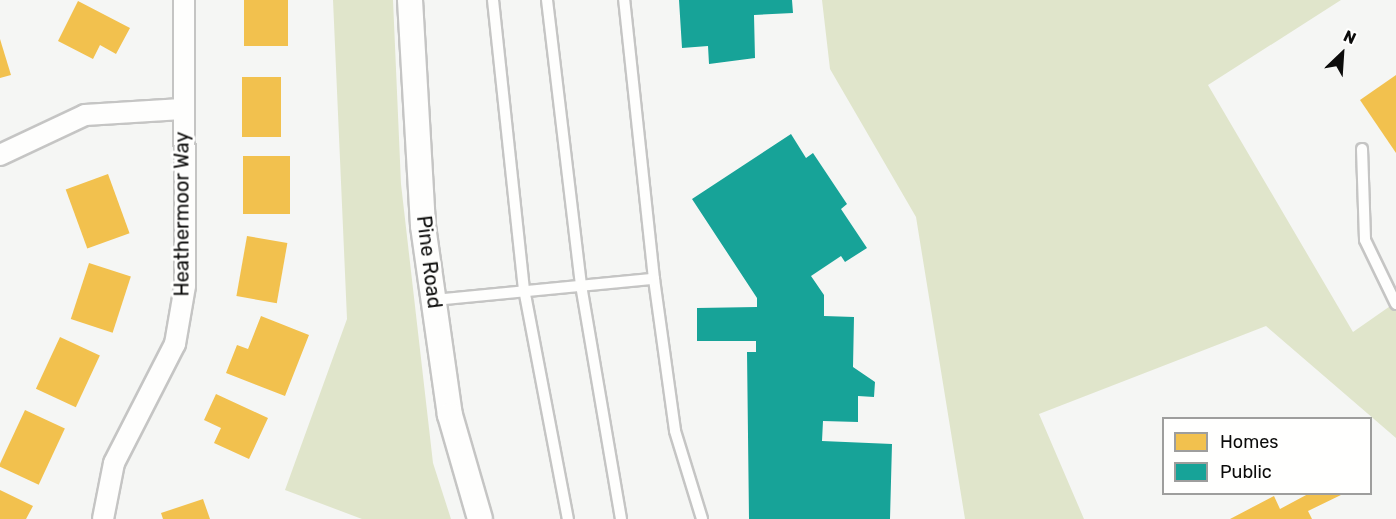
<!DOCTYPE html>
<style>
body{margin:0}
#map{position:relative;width:1396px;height:519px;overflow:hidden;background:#f5f6f4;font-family:Rubik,sans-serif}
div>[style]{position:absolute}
.green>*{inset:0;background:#e0e5cb}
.homes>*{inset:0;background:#f2c14e;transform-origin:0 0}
.public>*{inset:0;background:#17a398}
.roads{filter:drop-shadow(2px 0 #c5c5c4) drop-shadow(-2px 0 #c5c5c4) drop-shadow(0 2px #c5c5c4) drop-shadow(0 -2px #c5c5c4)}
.service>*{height:10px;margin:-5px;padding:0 5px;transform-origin:5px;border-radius:5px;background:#fefefd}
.minor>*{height:20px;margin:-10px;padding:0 10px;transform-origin:10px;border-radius:10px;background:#fefefd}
.tertiary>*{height:24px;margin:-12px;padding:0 12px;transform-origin:12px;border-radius:12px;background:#fefefd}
span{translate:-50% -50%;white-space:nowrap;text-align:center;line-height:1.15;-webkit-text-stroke:6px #fffffe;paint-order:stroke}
.street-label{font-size:20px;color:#0c0c0b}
.legend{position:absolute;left:1162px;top:417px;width:210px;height:78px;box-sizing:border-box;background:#fffffe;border:2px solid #9e9e9d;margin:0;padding:8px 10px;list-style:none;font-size:18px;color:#0c0c0b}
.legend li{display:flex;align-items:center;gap:12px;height:30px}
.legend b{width:30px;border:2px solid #9e9e9d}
.north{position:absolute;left:1312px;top:24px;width:60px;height:60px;-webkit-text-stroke:4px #fffffe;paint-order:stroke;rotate:25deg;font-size:16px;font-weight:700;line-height:24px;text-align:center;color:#0c0c0b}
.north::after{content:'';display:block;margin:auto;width:21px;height:27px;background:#0c0c0b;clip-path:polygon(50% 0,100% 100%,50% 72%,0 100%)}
</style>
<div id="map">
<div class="green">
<i style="clip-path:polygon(333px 0,393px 0,401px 184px,433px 463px,451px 519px,362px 519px,285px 490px,347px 319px)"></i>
<i style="clip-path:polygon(822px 0,1341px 0,1208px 85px,1353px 332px,1396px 302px,1396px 438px,1266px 326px,1039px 414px,1084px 519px,965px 519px,916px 217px,830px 69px)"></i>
</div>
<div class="homes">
<i style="left:244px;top:0;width:44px;height:46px"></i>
<i style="clip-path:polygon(78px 1px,130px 28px,116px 54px,100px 45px,93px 59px,58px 41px)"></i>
<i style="clip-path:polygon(0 39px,11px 75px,0 78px)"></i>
<i style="clip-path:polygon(1396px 75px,1396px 153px,1360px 100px)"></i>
<i style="left:242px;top:77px;width:39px;height:60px"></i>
<i style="left:243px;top:156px;width:47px;height:58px"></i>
<i style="left:108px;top:174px;width:63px;height:45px;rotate:70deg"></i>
<i style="left:247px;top:236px;width:41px;height:61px;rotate:10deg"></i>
<i style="left:89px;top:263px;width:44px;height:59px;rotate:18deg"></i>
<i style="clip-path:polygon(261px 316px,309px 335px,285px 396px,226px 373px,237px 345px,248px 349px)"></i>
<i style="left:60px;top:337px;width:44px;height:57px;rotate:25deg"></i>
<i style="clip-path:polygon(216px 394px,268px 418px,249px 459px,214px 443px,221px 428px,204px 420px)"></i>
<i style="left:25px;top:410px;width:44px;height:62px;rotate:25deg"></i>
<i style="clip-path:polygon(0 490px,33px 506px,26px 519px,0 519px)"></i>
<i style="clip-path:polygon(1343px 494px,1308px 511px,1312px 519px,1230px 519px,1274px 496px,1280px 509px,1308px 494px)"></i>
<i style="clip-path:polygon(203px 499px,210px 519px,163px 519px,161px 513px)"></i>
</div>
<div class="public">
<i style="clip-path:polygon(679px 0,792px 0,793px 13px,754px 15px,755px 58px,709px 64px,708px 46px,682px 48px)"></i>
<i style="clip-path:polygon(791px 134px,806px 158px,813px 153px,847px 204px,841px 209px,867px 248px,845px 262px,841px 256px,811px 276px,824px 295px,824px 316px,854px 317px,853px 367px,875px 382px,874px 397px,858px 396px,858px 422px,823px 421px,822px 441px,892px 444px,890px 519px,749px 519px,747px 352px,756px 352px,756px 341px,697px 341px,697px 308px,757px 307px,757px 298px,692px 199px)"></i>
</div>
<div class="roads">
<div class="service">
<i style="left:493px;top:0;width:291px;rotate:83.9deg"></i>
<i style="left:524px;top:289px;width:234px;rotate:79.2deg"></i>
<i style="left:547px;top:0;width:287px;rotate:83.2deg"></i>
<i style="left:581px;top:285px;width:237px;rotate:80.3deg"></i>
<i style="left:1362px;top:149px;width:91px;rotate:88.1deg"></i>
<i style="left:1365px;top:240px;width:71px;rotate:64.2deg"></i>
<i style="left:654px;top:279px;width:153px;rotate:82.1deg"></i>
<i style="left:675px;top:431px;width:92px;rotate:72.9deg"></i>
<i style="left:434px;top:300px;width:221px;rotate:-5.5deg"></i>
<i style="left:654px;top:279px;width:281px;rotate:-96.1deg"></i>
</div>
<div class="minor">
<i style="left:0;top:155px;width:94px;rotate:-25.2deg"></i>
<i style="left:85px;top:115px;width:97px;rotate:-3.5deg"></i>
<i style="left:103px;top:519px;width:57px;rotate:-78.9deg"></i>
<i style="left:114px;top:463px;width:134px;rotate:-62.9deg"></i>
<i style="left:175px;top:344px;width:59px;rotate:-80.2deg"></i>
<i style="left:185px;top:286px;width:286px;rotate:-90.2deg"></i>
</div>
<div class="tertiary">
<i style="left:410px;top:0;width:226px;rotate:86.7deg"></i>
<i style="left:423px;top:226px;width:191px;rotate:81.9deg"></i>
<i style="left:450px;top:415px;width:108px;rotate:73.9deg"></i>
</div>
</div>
<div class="street-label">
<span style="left:182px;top:214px;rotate:-90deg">Heathermoor Way</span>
<span style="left:429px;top:262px;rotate:83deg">Pine Road</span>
</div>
<ul class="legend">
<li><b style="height:16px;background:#f2c14e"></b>Homes</li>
<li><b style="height:16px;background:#17a398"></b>Public</li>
</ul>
<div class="north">N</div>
</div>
